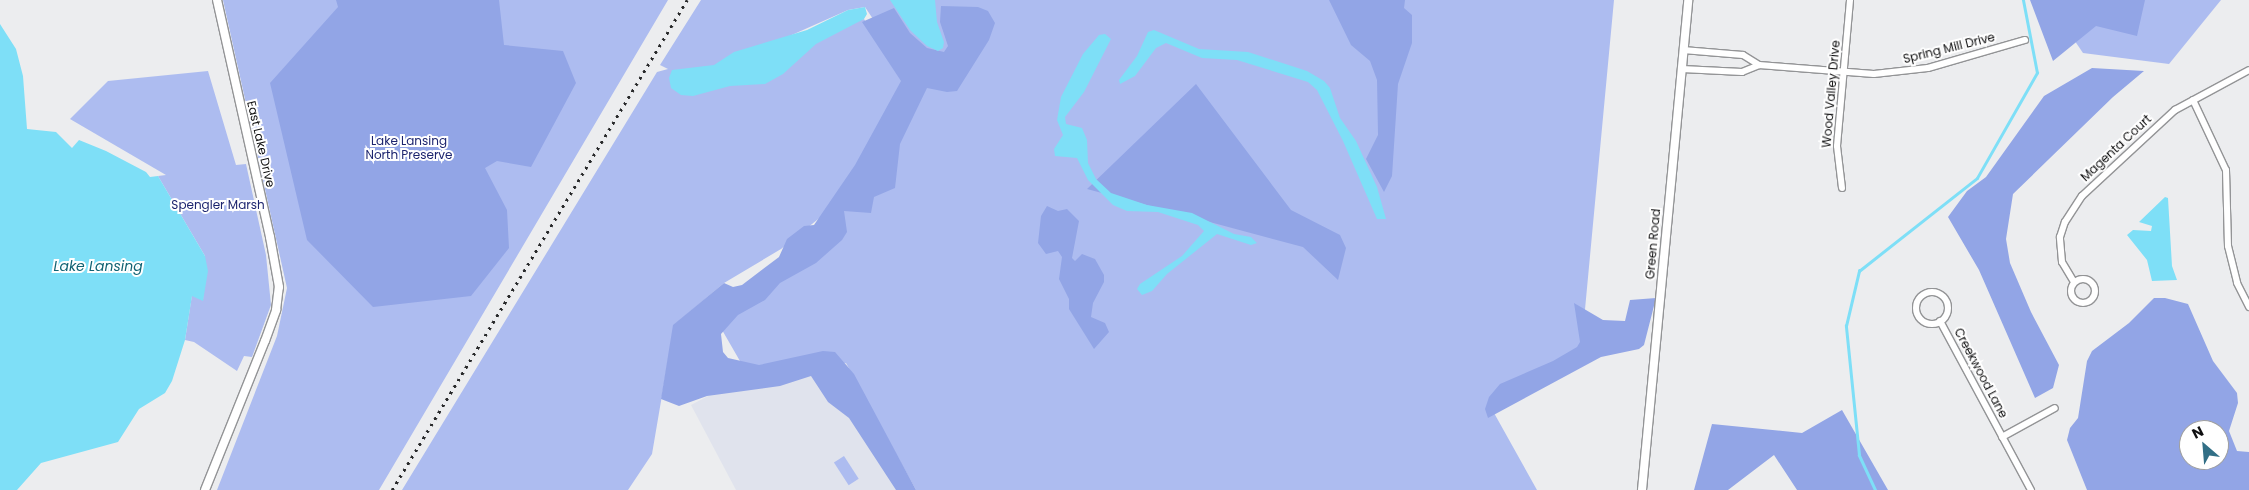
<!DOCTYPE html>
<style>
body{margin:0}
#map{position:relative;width:2249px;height:490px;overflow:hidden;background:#ecedef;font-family:Poppins,sans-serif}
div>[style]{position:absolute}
.built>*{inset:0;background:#e0e3ed}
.green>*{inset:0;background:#adbcf0;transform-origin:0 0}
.forest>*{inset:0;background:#92a5e6}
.water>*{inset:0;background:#7edff7}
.stream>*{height:2.5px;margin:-1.25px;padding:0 1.25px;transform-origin:1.25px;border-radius:1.25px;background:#7edff7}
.roads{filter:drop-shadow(1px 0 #939496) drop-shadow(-1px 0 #939496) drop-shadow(0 1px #939496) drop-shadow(0 -1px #939496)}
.minor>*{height:6px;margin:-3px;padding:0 3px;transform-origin:3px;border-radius:3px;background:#fff}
.minor>.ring{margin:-3px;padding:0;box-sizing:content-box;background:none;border:6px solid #fff;border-radius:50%}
.tertiary>*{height:8px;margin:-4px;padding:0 4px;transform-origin:4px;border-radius:4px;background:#fff}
.rail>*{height:2.5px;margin-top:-1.25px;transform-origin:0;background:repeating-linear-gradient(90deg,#28292a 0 2.5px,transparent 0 7.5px)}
span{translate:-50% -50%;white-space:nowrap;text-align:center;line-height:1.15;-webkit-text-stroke:4px #fff;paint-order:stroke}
.street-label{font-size:12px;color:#0f0f10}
.park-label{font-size:12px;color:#1d256f}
.water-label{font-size:14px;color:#106273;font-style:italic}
.north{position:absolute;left:2179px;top:420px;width:50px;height:50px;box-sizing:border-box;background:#fff;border:1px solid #9f9f9f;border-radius:50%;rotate:333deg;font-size:14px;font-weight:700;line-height:20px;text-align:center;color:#0f0f10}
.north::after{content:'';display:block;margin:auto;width:18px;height:22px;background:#326f86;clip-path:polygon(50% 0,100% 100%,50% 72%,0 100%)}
</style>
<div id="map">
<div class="built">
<i style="clip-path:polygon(846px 363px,916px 490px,736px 490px,691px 405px,748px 375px)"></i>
</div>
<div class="green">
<i style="clip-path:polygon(223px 0,668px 0,379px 490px,217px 490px,277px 336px,287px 288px)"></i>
<i style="clip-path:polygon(701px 0,1614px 0,1581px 352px,1489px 404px,1537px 490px,916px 490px,846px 363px,748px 375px,714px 316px,840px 215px,913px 79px,865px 7px,848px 10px,776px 42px,864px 19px,904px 81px,843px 199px,781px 249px,724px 283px,674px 325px,652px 454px,628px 490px,402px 490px,657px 72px,668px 69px,660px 65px)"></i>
<i style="clip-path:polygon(2047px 0,2221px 0,2169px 64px,2083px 53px)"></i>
<i style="clip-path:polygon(208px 71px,236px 165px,246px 164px,266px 255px,271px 305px,252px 357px,244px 356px,237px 371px,194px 342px,185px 340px,192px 295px,203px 300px,205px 256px,158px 176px,166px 175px,70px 119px,108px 81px)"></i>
<i style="left:844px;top:456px;width:27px;height:12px;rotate:57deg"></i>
</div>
<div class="forest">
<i style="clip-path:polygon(336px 0,499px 0,504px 45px,563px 51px,576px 83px,531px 167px,497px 161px,485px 168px,507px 210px,509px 248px,471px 296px,373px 307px,307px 240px,270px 83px,338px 7px)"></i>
<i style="clip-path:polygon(1329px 0,1405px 0,1404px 8px,1412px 15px,1412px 43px,1398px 84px,1392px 176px,1384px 192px,1366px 159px,1378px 135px,1377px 80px,1370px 61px,1351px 45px)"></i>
<i style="clip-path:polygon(2030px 0,2145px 0,2137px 36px,2096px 26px,2053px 61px)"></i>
<i style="clip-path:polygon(941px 6px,978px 7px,988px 11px,995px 23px,989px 40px,957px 91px,947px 92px,927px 88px,900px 144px,895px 188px,874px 197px,871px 213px,844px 211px,847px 232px,842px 240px,816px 263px,780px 283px,765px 300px,738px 315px,721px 334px,723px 352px,728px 358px,759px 365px,823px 351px,835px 352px,854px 374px,916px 490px,896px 490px,849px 418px,828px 402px,811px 376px,780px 386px,707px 396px,679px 406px,661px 399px,673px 325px,724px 283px,733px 287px,742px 285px,779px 257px,787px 239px,804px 226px,814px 225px,855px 165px,901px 81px,862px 22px,894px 8px,910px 33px,927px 48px,944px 52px,948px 46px,940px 22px)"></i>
<i style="clip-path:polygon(2092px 68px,2144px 71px,2113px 97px,2013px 194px,2006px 239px,2010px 263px,2031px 312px,2059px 365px,2053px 388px,2035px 398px,1979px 270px,1948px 217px,1967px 191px,1986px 177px,2044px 96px)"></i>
<i style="clip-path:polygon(1196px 84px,1291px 210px,1340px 235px,1346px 248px,1338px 280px,1303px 247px,1087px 189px)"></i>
<i style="clip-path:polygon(1047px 206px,1058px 211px,1067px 209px,1079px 221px,1072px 258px,1075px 261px,1082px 254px,1095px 259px,1104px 275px,1104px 282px,1093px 303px,1091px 317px,1105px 323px,1109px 332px,1094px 349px,1069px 309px,1069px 299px,1059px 279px,1062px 257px,1058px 251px,1046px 254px,1038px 243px,1041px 216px)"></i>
<i style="clip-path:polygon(1656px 298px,1644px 345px,1639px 349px,1601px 357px,1488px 418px,1485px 409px,1489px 397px,1500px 384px,1553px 361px,1577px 347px,1580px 342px,1574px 303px,1603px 320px,1625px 321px,1630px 300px)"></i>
<i style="clip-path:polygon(evenodd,2154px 298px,2165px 298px,2188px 304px,2213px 361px,2237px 393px,2238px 403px,2229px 431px,2237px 451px,2249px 452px,2249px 490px,2087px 490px,2067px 440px,2070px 428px,2078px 418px,2087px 361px,2092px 351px,2129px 323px,2154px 298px,2189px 430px,2219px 430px,2219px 460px,2189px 460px,2189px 430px)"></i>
<i style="clip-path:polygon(1842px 410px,1888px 490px,1797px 490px,1774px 455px,1728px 490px,1694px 490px,1712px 424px,1802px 433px)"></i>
</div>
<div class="water">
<i style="clip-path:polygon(890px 0,935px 0,937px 22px,944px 42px,943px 48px,938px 51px,927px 46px,910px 30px)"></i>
<i style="clip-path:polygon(865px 7px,867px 14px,864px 19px,816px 44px,783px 74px,765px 84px,730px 86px,693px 96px,681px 95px,671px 88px,669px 78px,672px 70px,714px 65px,734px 52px,807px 30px,848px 10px)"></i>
<i style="clip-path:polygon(0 24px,16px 49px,23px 76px,27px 129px,56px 132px,72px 148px,79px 140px,106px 151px,146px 172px,150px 177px,158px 176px,205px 256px,208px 271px,203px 301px,192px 296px,185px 340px,172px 381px,165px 393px,139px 409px,118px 442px,41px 463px,17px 490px,0 490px)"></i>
<i style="clip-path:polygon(1154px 30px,1199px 49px,1248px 52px,1307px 71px,1324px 81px,1330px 88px,1340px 118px,1356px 141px,1377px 187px,1386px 219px,1377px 219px,1343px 141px,1317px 90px,1308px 82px,1237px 60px,1202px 58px,1166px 43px,1156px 48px,1135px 76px,1120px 84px,1119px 80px,1137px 56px,1148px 32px)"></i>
<i style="clip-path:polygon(1105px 34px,1111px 39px,1084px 92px,1065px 117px,1066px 124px,1082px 128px,1087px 140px,1088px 163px,1096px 179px,1111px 193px,1147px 205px,1192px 213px,1234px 234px,1251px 237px,1257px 243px,1251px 245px,1217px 234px,1167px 274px,1152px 291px,1142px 295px,1137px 289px,1140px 284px,1182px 256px,1204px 231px,1198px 225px,1158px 212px,1127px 211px,1113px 205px,1088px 180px,1077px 158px,1055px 156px,1054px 149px,1063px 135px,1057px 120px,1061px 97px,1083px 54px,1099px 35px)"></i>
<i style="clip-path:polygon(2165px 197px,2168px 198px,2172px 266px,2177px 280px,2152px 281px,2147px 260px,2127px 235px,2133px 230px,2151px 231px,2152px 226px,2139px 222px)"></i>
</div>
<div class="stream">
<i style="left:1875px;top:490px;width:38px;rotate:-115deg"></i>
<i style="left:1859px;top:455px;width:130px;rotate:-95.8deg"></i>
<i style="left:1846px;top:326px;width:57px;rotate:-76.7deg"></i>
<i style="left:1859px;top:271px;width:150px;rotate:-38.2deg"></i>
<i style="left:1977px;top:178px;width:121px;rotate:-60.3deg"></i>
<i style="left:2037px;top:73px;width:74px;rotate:-100.9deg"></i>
</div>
<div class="roads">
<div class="minor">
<i style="left:1683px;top:50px;width:60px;rotate:4.8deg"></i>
<i style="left:1743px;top:55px;width:19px;rotate:32deg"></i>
<i style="left:1759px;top:65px;width:115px;rotate:4.5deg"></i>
<i style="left:1874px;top:74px;width:54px;rotate:-6.3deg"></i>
<i style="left:1928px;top:68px;width:101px;rotate:-16.1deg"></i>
<i style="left:1682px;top:69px;width:60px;rotate:2.9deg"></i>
<i style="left:1742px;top:72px;width:18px;rotate:-22deg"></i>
<i style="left:2193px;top:100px;width:77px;rotate:64.8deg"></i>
<i style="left:2226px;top:170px;width:76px;rotate:88.5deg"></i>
<i style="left:2228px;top:246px;width:38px;rotate:76deg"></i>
<i style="left:2237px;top:283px;width:27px;rotate:63deg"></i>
<i style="left:1842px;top:188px;width:42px;rotate:-96.8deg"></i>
<i style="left:1837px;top:146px;width:147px;rotate:-84.9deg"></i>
<i class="ring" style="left:2071px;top:279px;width:18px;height:18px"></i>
<i style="left:2074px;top:282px;width:23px;rotate:-121deg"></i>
<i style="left:2062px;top:262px;width:25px;rotate:-95deg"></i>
<i style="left:2060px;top:237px;width:16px;rotate:-72deg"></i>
<i style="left:2065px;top:222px;width:31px;rotate:-57deg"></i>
<i style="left:2082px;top:196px;width:127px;rotate:-42.8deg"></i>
<i style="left:2175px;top:110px;width:84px;rotate:-28.4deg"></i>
<i class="ring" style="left:1916px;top:292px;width:26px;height:26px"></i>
<i style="left:1940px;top:321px;width:192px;rotate:61.7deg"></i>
<i style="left:2002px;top:437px;width:60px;rotate:-28.7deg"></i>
</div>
<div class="tertiary">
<i style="left:205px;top:490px;width:161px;rotate:-68.1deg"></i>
<i style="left:265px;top:341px;width:33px;rotate:-70deg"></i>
<i style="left:276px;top:310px;width:23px;rotate:-83deg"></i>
<i style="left:279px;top:287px;width:51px;rotate:-100.2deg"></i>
<i style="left:270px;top:237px;width:243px;rotate:-102.6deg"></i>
<i style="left:1642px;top:490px;width:492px;rotate:-84.6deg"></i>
</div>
</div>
<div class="rail">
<i style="left:392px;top:490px;width:572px;rotate:-58.95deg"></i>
</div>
<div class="street-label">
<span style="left:1949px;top:48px;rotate:-14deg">Spring Mill Drive</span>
<span style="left:1831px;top:94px;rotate:-85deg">Wood Valley Drive</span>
<span style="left:261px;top:144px;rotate:77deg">East Lake Drive</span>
<span style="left:2116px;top:148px;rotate:-43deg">Magenta Court</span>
<span style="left:1653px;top:244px;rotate:-85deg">Green Road</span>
<span style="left:1981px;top:373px;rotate:62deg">Creekwood Lane</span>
</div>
<div class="park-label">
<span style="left:409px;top:148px">Lake Lansing<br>North Preserve</span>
<span style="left:218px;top:205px">Spengler Marsh</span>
</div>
<div class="water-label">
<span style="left:98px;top:266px">Lake Lansing</span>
</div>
<div class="north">N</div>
</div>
